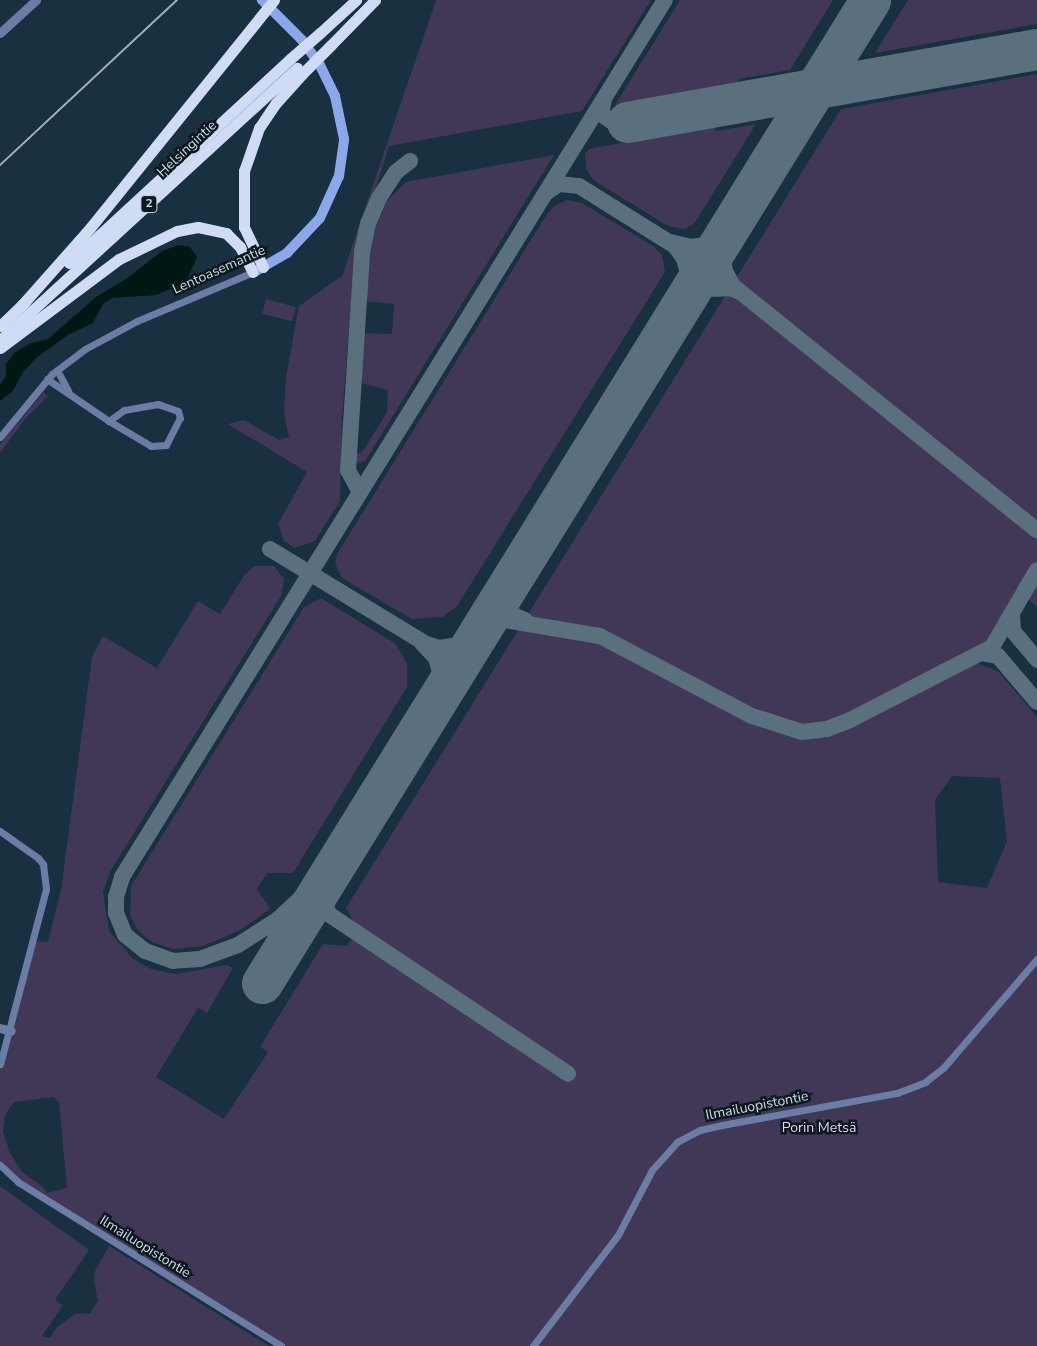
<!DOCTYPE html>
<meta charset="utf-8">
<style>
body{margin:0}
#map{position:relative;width:1037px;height:1346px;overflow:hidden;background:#183040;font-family:"Nunito Sans",sans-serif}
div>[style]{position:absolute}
.green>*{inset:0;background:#413858;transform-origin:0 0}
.water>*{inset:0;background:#001814}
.taxiway>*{height:16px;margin:-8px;padding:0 8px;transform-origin:8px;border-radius:8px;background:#5b707e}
.runway>*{height:41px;margin:-20.5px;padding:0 20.5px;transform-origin:20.5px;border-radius:20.5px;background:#5b707e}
.minor>*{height:7px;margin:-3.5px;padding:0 3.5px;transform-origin:3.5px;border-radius:3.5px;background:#6b7ca5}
.tertiary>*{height:9px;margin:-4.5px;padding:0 4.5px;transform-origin:4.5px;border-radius:4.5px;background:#6b7ca5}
.secondary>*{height:10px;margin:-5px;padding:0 5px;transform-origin:5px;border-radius:5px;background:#8da8ea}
.trunk>*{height:11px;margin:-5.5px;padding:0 5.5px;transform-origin:5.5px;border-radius:5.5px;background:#d0dbf5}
.rail>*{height:2px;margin:-1px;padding:0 1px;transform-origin:1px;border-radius:1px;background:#9eafbb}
.trunk-bridge>*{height:11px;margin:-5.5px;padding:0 5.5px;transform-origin:5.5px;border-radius:5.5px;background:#d0dbf5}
span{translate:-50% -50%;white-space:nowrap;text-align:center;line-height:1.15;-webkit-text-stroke:5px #0d171e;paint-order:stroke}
.shield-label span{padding:1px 4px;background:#0d171e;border:1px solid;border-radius:4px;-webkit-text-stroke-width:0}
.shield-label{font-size:12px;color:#ccdbe5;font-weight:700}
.street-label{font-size:14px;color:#ccdbe5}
.park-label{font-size:14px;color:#ddd5f8}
</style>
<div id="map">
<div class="green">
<i style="clip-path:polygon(436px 0,651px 0,582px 111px,389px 146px,355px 253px,342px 417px,340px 501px,315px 541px,295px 548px,284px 541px,278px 524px,307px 472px,228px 424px,244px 420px,279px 440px,289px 437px,284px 412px,286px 377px,299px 306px,342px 276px)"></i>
<i style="clip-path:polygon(680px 0,833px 0,790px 70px,739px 79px,736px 84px,615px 105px)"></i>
<i style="clip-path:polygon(908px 0,1037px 0,1037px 24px,875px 53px)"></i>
<i style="clip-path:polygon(evenodd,1037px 74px,1037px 607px,1019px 590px,994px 635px,975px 652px,980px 664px,999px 672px,1037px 717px,1037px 1346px,280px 1346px,17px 1181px,0 1165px,0 1064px,34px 941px,48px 942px,61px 890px,92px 657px,103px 636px,157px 668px,198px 601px,220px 614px,245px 574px,255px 566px,274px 566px,284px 579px,281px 596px,111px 870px,103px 892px,109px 931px,134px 960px,151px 969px,175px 974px,227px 965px,233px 968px,207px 1013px,198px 1008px,156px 1077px,224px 1119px,268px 1052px,260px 1047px,323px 944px,347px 946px,358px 929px,346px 908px,841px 109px,1037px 74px,952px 776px,1000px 778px,1007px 841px,987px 888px,938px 882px,935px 800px,952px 776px,1037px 74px,53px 1097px,59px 1102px,67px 1188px,47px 1193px,42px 1186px,22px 1172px,10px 1153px,3px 1132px,5px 1115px,14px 1102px,53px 1097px)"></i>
<i style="clip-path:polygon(756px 124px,694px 224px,684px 229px,668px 226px,593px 180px,586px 168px,585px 154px,589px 149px,715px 126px,716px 131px)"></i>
<i style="clip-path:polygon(554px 155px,365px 461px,357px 464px,354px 452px,360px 453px,365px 448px,387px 412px,388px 390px,361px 383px,363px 333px,392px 334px,394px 304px,365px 301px,371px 238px,387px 201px,406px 182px)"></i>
<i style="clip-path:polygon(567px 200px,582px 203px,653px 246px,662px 255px,665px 272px,457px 606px,442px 617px,412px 619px,342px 578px,335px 563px,337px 554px,547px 214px,554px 206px)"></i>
<i style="left:266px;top:299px;width:31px;height:15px;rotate:15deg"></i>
<i style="clip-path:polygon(44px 392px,48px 396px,25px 419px,0 453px,0 444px)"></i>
<i style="clip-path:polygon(321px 598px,396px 644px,407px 664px,407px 687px,293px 873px,267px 873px,257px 889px,270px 909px,240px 930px,203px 946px,173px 949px,154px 943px,139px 932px,130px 915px,131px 886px,304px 607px)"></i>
<i style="clip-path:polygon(0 1186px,89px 1250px,55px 1300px,63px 1305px,42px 1336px,50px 1338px,57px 1327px,75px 1314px,90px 1313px,98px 1301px,94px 1281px,95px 1271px,109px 1246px,269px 1346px,0 1346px)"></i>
</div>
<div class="water">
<i style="clip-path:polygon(179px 245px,190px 247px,197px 257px,188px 277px,179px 285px,156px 295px,112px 298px,103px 304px,93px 323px,68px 335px,36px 358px,23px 372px,13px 391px,0 401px,0 385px,6px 376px,6px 364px,15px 352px,31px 343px,48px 339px,96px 297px,126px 279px,162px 251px)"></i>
</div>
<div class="taxiway">
<i style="left:604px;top:99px;width:15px;rotate:101deg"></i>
<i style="left:601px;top:114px;width:18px;rotate:34deg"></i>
<i style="left:547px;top:192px;width:14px;rotate:-34deg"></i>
<i style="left:559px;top:184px;width:20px;rotate:6deg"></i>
<i style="left:579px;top:186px;width:113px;rotate:32deg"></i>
<i style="left:675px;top:246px;width:16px;rotate:55deg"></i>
<i style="left:684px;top:259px;width:15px;rotate:74deg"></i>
<i style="left:688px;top:273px;width:19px;rotate:93deg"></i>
<i style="left:687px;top:292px;width:17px;rotate:115deg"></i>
<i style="left:729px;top:229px;width:27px;rotate:105deg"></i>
<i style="left:722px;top:255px;width:16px;rotate:79deg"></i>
<i style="left:725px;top:271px;width:17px;rotate:62deg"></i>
<i style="left:733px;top:286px;width:390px;rotate:38.8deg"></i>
<i style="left:670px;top:242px;width:22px;rotate:13deg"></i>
<i style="left:691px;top:247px;width:14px;rotate:-8deg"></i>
<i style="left:705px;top:245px;width:29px;rotate:-34deg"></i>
<i style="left:681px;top:306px;width:15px;rotate:-42deg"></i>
<i style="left:692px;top:296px;width:17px;rotate:-25deg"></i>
<i style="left:707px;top:289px;width:24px;rotate:-2deg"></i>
<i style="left:731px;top:288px;width:10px;rotate:24deg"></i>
<i style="left:360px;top:492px;width:25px;rotate:-119deg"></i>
<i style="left:348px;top:470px;width:218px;rotate:-86.3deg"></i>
<i style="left:362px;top:252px;width:29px;rotate:-78deg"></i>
<i style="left:368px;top:224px;width:28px;rotate:-67deg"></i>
<i style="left:379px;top:198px;width:31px;rotate:-57deg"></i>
<i style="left:396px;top:172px;width:18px;rotate:-38deg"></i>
<i style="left:270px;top:549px;width:183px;rotate:31.3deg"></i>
<i style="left:426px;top:644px;width:14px;rotate:17deg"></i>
<i style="left:439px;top:648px;width:19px;rotate:-9deg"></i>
<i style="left:458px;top:645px;width:39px;rotate:-38deg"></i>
<i style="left:489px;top:621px;width:10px;rotate:-11deg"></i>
<i style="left:499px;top:619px;width:102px;rotate:9.6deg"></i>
<i style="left:600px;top:636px;width:172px;rotate:27.8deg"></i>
<i style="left:752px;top:716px;width:52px;rotate:17.7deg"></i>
<i style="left:802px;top:732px;width:25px;rotate:-7deg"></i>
<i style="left:827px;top:729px;width:25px;rotate:-21deg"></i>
<i style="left:850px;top:720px;width:160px;rotate:-27.2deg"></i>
<i style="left:992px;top:647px;width:89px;rotate:-59.7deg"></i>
<i style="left:510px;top:582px;width:12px;rotate:110deg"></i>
<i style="left:506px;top:593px;width:14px;rotate:82deg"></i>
<i style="left:508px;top:607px;width:11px;rotate:52deg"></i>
<i style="left:515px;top:616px;width:11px;rotate:22deg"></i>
<i style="left:1012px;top:615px;width:16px;rotate:86deg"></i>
<i style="left:1013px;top:631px;width:38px;rotate:50deg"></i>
<i style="left:422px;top:643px;width:21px;rotate:47deg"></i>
<i style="left:436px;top:658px;width:18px;rotate:74deg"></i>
<i style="left:441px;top:675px;width:19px;rotate:96deg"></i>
<i style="left:439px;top:694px;width:15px;rotate:118deg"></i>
<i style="left:981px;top:653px;width:17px;rotate:10deg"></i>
<i style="left:998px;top:656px;width:60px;rotate:49.7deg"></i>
<i style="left:331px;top:870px;width:74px;rotate:137.2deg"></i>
<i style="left:277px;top:920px;width:46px;rotate:147.3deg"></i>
<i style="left:238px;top:945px;width:40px;rotate:159.8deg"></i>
<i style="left:200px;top:959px;width:27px;rotate:176deg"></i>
<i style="left:173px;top:961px;width:30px;rotate:-160deg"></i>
<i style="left:145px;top:951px;width:26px;rotate:-141deg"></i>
<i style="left:125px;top:935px;width:24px;rotate:-112deg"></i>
<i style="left:116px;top:913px;width:16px;rotate:-90deg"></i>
<i style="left:116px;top:897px;width:21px;rotate:-73deg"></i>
<i style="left:122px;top:877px;width:1031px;rotate:-58.24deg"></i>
<i style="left:325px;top:880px;width:20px;rotate:99deg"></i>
<i style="left:322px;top:900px;width:17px;rotate:62deg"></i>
<i style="left:330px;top:915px;width:286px;rotate:33.7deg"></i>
</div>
<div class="runway">
<i style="left:627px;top:122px;width:416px;rotate:-10.1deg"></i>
<i style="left:262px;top:983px;width:1156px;rotate:-58.26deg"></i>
</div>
<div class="minor">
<i style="left:57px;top:370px;width:24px;rotate:62deg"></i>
<i style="left:47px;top:379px;width:75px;rotate:34.1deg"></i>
<i style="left:109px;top:421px;width:49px;rotate:30.8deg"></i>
<i style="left:151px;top:446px;width:15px;rotate:-4deg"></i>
<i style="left:166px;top:445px;width:30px;rotate:-63deg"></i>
<i style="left:180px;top:418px;width:7px;rotate:-106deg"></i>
<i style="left:178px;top:411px;width:21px;rotate:-161deg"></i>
<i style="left:158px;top:404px;width:35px;rotate:170deg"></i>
<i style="left:124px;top:410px;width:19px;rotate:144deg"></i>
<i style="left:0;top:437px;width:82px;rotate:-50.5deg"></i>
<i style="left:52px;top:374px;width:41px;rotate:-37.1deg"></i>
<i style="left:85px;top:349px;width:59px;rotate:-28.3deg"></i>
<i style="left:137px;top:321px;width:126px;rotate:-22.9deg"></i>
<i style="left:0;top:831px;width:47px;rotate:35.4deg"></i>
<i style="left:38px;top:858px;width:8px;rotate:50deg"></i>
<i style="left:43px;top:864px;width:25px;rotate:83deg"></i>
<i style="left:46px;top:889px;width:181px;rotate:104.7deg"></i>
<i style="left:0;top:1165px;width:25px;rotate:43deg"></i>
<i style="left:18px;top:1182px;width:310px;rotate:31.9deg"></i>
<i style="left:533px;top:1346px;width:140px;rotate:-52.6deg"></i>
<i style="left:618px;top:1235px;width:73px;rotate:-62.4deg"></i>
<i style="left:652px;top:1170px;width:38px;rotate:-48deg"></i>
<i style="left:677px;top:1142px;width:26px;rotate:-28deg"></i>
<i style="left:700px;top:1130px;width:23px;rotate:-13deg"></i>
<i style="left:722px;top:1125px;width:178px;rotate:-10.4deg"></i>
<i style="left:897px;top:1093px;width:30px;rotate:-21deg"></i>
<i style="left:925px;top:1082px;width:24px;rotate:-38deg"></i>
<i style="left:944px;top:1067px;width:143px;rotate:-49.3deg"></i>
</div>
<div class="tertiary">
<i style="left:0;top:33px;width:49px;rotate:-42.5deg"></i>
<i style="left:0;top:1028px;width:11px;rotate:15deg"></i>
</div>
<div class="secondary">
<i style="left:256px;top:271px;width:36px;rotate:-30deg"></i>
<i style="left:287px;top:253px;width:48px;rotate:-46.7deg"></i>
<i style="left:320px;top:218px;width:46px;rotate:-65.7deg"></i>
<i style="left:339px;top:176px;width:37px;rotate:-82deg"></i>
<i style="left:344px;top:139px;width:44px;rotate:-101.8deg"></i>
<i style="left:335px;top:96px;width:34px;rotate:-116deg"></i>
<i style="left:320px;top:65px;width:31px;rotate:-126deg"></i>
<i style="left:302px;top:40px;width:57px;rotate:-135deg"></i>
</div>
<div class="trunk">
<i style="left:320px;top:33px;width:49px;rotate:-42.5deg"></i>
<i style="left:331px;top:45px;width:63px;rotate:-45.6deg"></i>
<i style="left:69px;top:263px;width:301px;rotate:-42.7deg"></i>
<i style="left:263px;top:267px;width:44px;rotate:-115.4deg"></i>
<i style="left:244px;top:227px;width:56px;rotate:-90deg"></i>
<i style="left:244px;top:171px;width:46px;rotate:-70.8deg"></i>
<i style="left:259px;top:128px;width:30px;rotate:-56deg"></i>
<i style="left:276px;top:103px;width:39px;rotate:-48deg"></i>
<i style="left:21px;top:306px;width:104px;rotate:-48.5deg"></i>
<i style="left:90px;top:228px;width:293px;rotate:-51.1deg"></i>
<i style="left:0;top:326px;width:35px;rotate:-44deg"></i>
<i style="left:0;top:340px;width:403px;rotate:-42.5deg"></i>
<i style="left:0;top:348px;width:149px;rotate:-36.8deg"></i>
<i style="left:119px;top:259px;width:64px;rotate:-25.8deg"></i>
<i style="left:177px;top:231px;width:21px;rotate:-11deg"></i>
<i style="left:198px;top:227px;width:29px;rotate:12deg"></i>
<i style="left:226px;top:233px;width:20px;rotate:45deg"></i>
<i style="left:240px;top:247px;width:28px;rotate:63deg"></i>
</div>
<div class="rail">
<i style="left:0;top:165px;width:242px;rotate:-43deg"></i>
</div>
<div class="trunk-bridge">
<i style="left:290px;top:59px;width:40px;rotate:-41deg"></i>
<i style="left:302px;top:74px;width:41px;rotate:-45deg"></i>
</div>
<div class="shield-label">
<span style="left:149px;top:204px">2</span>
</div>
<div class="street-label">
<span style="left:187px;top:149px;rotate:-43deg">Helsingintie</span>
<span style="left:219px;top:270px;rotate:-24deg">Lentoasemantie</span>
<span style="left:757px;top:1106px;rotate:-11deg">Ilmailuopistontie</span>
<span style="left:145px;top:1247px;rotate:32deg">Ilmailuopistontie</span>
</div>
<div class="park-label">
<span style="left:819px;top:1128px">Porin Metsä</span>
</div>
</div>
